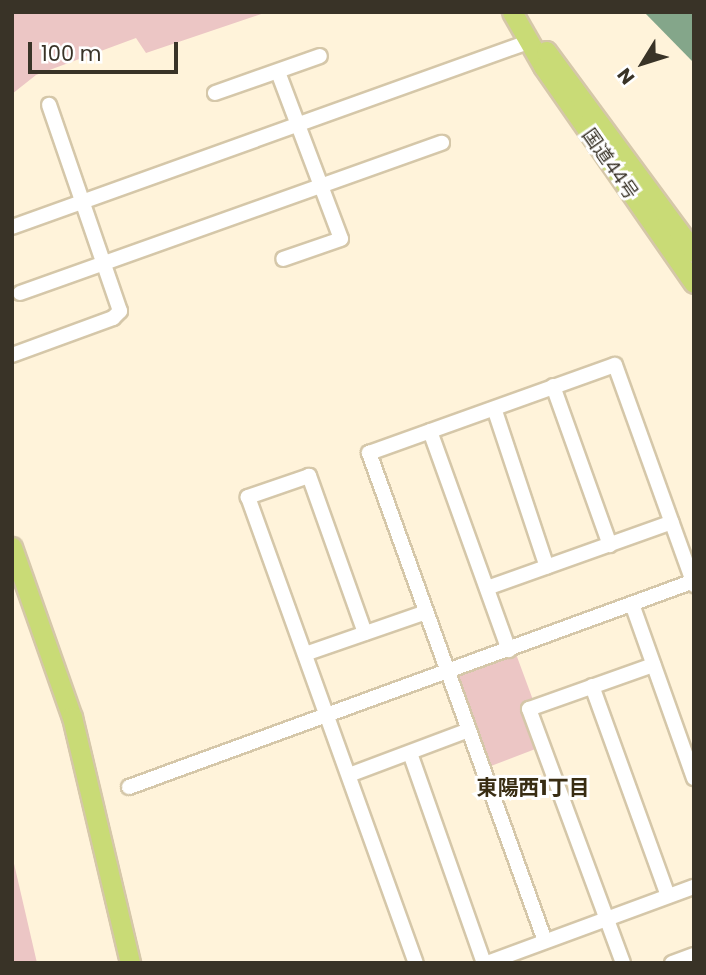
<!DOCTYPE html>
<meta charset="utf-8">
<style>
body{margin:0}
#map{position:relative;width:706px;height:975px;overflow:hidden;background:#fff3da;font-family:Poppins,"Noto Sans JP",sans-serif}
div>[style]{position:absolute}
.green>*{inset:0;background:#ecc6c5}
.water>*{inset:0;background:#84a68a}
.roads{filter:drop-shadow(2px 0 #d5c7a9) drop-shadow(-2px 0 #d5c7a9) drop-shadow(0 2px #d5c7a9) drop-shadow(0 -2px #d5c7a9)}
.minor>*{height:14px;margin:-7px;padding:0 7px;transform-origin:7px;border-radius:7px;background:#fff}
.highway>*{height:19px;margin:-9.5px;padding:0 9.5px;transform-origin:9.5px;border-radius:9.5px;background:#c9db76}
span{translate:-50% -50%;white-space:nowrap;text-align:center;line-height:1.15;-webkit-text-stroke:6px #fff;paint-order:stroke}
.street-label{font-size:19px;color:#393327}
.neighbourhood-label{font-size:21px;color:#392d13;font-weight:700}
.frame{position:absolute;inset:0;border:14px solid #393327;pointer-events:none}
.north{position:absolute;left:608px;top:28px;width:70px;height:70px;-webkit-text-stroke:5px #fff;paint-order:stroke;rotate:232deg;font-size:19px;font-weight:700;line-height:28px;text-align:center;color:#393327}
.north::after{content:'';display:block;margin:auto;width:24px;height:32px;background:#393327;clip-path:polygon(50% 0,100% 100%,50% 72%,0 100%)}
.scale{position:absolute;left:28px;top:42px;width:150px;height:32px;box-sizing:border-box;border:4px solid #393327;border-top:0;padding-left:9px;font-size:21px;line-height:24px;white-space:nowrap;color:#393327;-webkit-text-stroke:5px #fff;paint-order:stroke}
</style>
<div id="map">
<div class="green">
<i style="clip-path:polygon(12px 12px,267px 12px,146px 53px,136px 38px,36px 75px,12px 94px)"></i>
<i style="clip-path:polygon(516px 654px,533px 700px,522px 705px,538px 748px,491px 766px,457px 676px)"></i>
<i style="clip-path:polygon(12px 855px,37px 963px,12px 963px)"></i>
</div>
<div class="water">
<i style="clip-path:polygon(644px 12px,694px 12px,694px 63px,693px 62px)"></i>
</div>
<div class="roads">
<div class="minor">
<i style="left:278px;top:72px;width:178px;rotate:69.3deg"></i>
<i style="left:341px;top:239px;width:61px;rotate:161deg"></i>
<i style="left:215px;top:93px;width:111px;rotate:-19.4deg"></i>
<i style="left:12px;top:227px;width:551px;rotate:-19.72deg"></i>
<i style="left:20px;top:293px;width:448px;rotate:-19.6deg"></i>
<i style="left:12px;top:355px;width:108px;rotate:-20.1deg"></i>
<i style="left:113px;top:318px;width:10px;rotate:-45deg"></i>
<i style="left:120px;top:311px;width:218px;rotate:-109deg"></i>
<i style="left:553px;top:386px;width:169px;rotate:70.3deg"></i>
<i style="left:495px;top:411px;width:164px;rotate:71.6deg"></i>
<i style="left:430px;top:431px;width:233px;rotate:70.2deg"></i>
<i style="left:487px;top:588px;width:196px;rotate:-19.6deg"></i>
<i style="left:632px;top:604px;width:185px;rotate:70.4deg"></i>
<i style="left:365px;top:633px;width:167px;rotate:-109.6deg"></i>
<i style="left:309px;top:476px;width:65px;rotate:161deg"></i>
<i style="left:248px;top:497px;width:495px;rotate:70.2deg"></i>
<i style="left:305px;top:654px;width:128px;rotate:-19.1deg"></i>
<i style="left:592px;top:686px;width:223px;rotate:70.1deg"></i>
<i style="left:410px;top:753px;width:223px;rotate:70.6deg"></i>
<i style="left:349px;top:775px;width:128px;rotate:-20.6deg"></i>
<i style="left:129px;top:787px;width:601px;rotate:-20.03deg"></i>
<i style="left:545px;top:941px;width:519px;rotate:-109.83deg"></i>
<i style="left:369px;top:453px;width:261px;rotate:-19.7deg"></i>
<i style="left:615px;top:365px;width:234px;rotate:70.2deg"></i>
<i style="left:487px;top:963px;width:221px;rotate:-20.2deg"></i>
<i style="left:623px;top:963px;width:271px;rotate:-110.3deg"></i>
<i style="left:529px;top:709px;width:132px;rotate:-19.5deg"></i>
<i style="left:672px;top:963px;width:23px;rotate:-20deg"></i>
</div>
<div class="highway">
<i style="left:512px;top:12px;width:62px;rotate:60.1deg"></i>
<i style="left:543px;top:66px;width:264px;rotate:55.2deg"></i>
<i style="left:546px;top:51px;width:250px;rotate:53.6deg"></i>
<i style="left:12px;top:547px;width:180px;rotate:70.6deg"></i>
<i style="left:72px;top:717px;width:253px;rotate:76.7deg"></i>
</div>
</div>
<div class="street-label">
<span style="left:610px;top:164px;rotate:55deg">国道44号</span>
</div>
<div class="neighbourhood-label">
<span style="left:533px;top:788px">東陽西1丁目</span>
</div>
<div class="frame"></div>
<div class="north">N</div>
<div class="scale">100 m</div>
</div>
